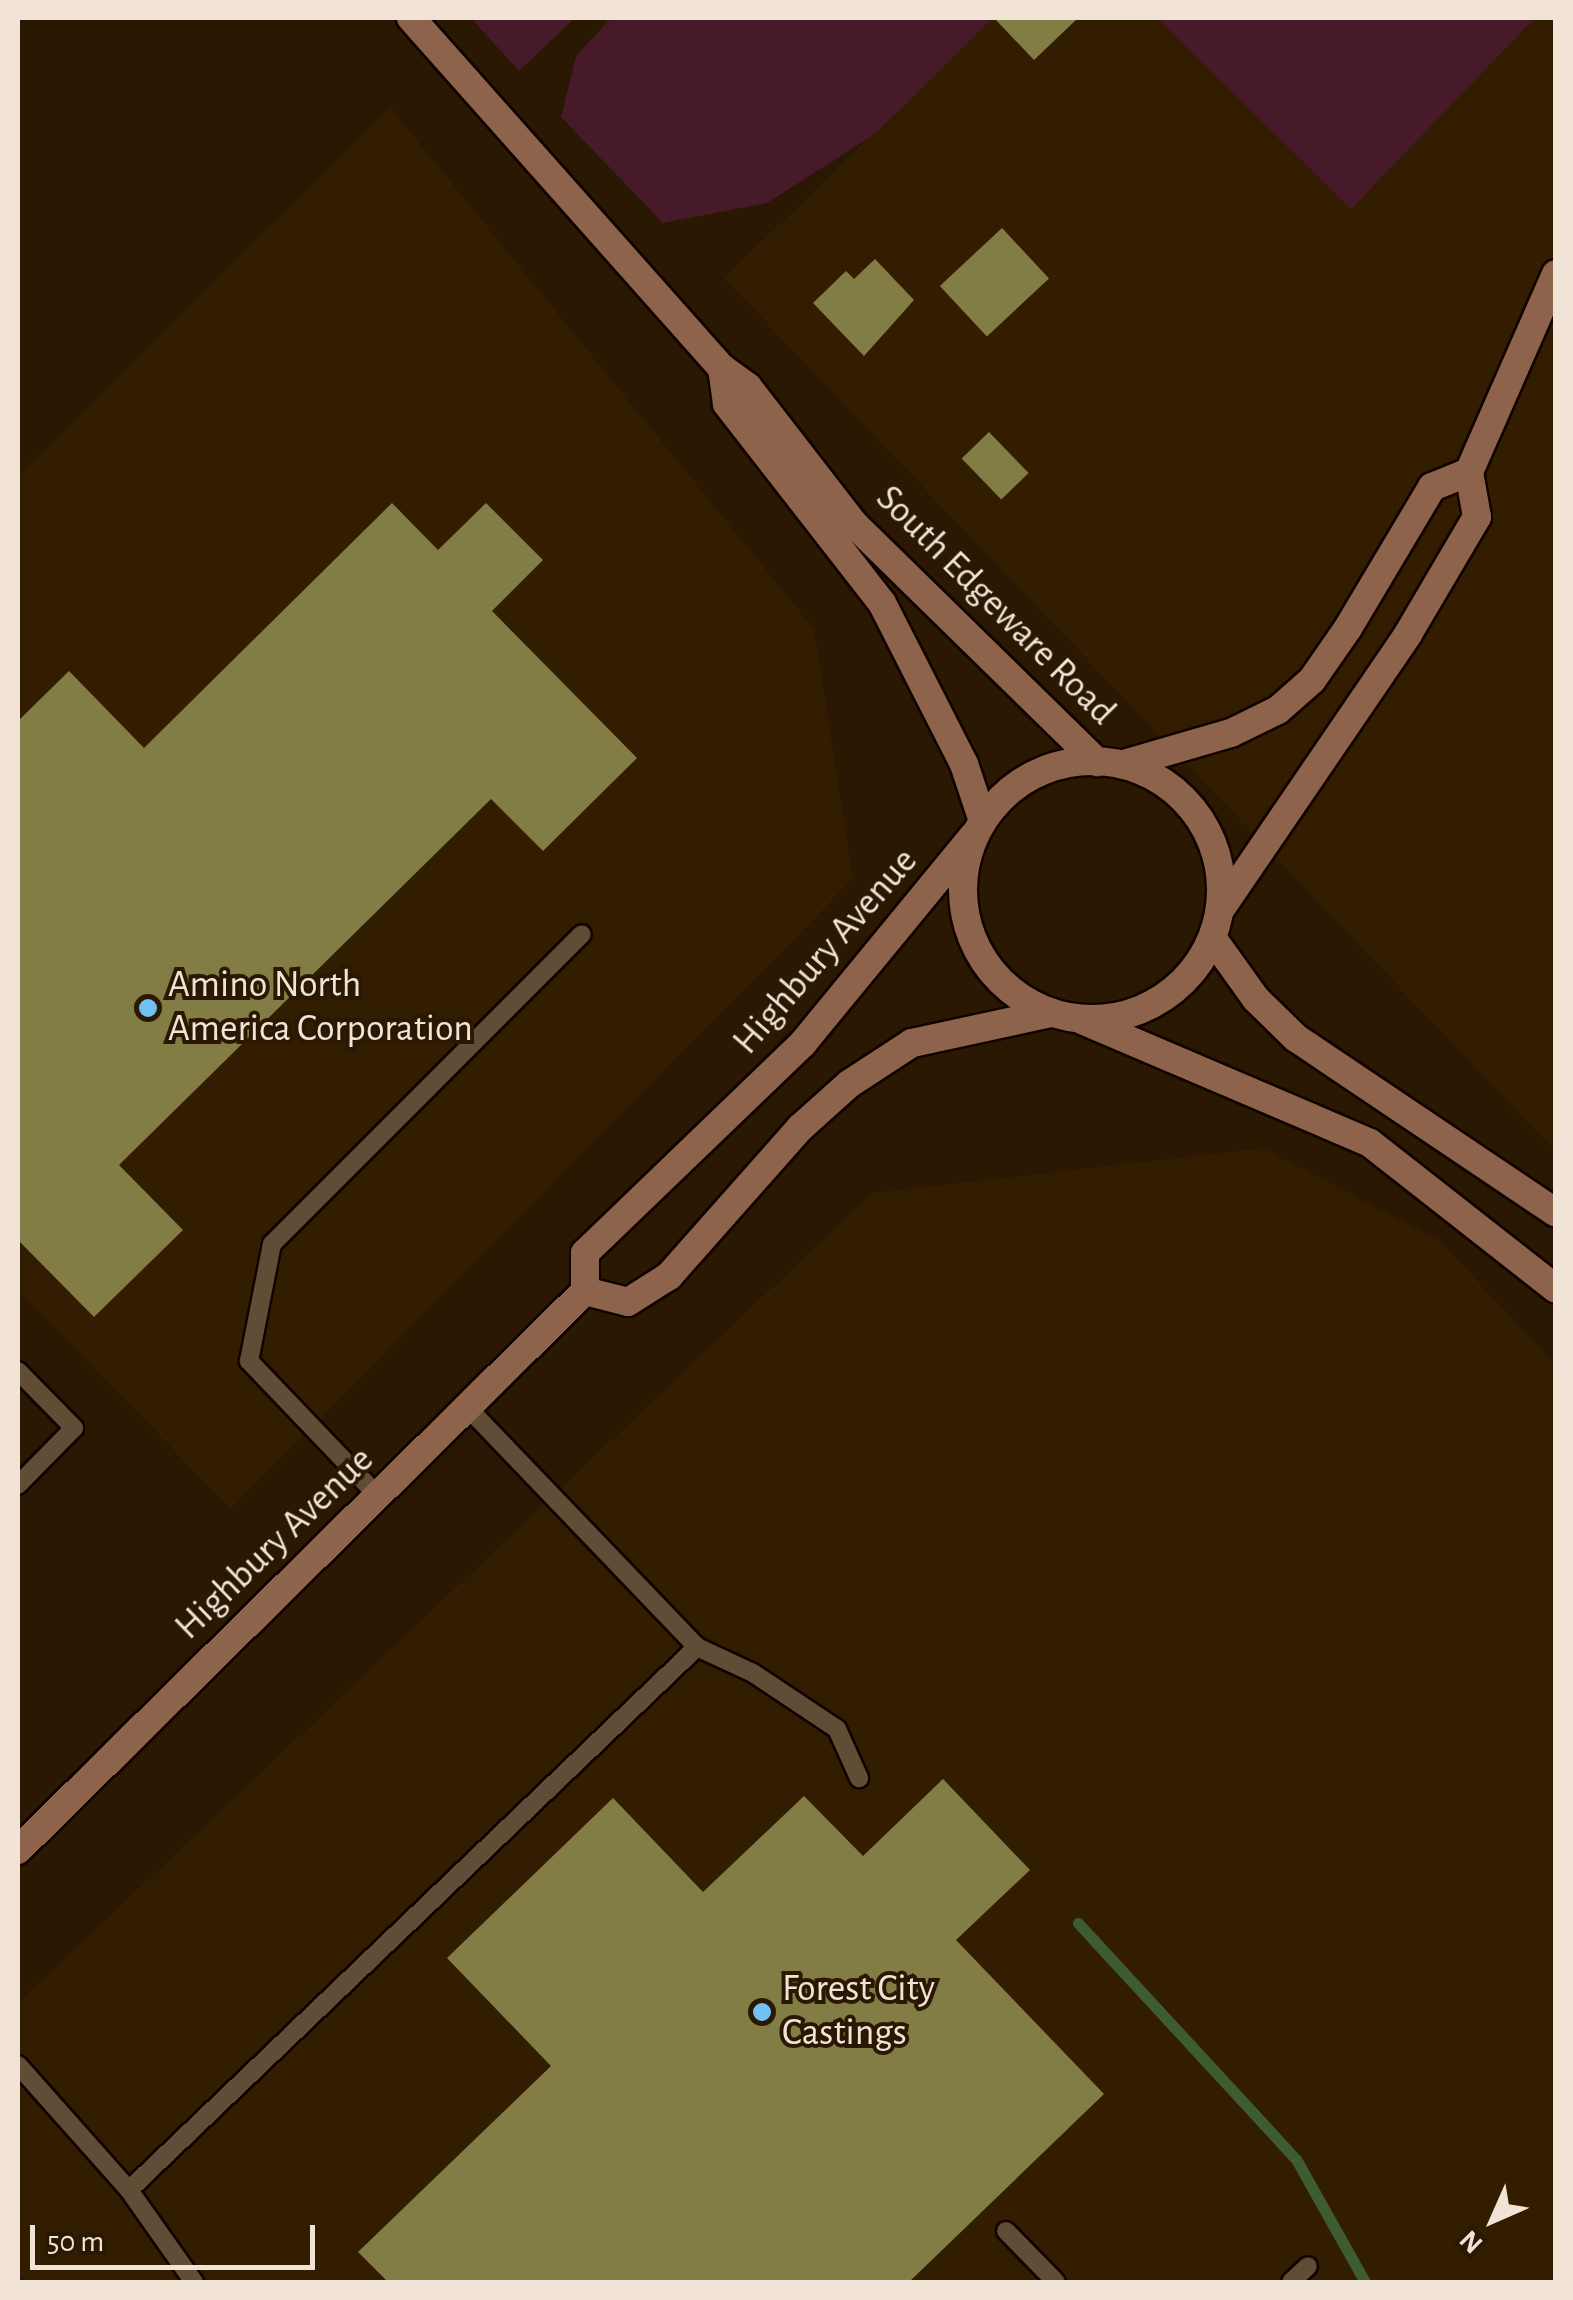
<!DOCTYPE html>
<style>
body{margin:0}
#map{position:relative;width:1573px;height:2300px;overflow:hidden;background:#2a1802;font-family:"Alegreya Sans",sans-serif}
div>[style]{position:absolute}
.built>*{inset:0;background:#331d00}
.green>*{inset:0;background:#461a29}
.stream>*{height:11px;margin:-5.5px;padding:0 5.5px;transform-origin:5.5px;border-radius:5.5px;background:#3e5c31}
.building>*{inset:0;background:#827d45;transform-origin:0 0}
.roads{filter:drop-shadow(2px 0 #110300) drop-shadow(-2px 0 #110300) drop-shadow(0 2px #110300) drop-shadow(0 -2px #110300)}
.service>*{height:18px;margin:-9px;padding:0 9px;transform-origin:9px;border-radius:9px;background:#614c35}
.secondary>*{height:28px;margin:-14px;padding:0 14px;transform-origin:14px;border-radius:14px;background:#8e634b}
.secondary>.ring{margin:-14px;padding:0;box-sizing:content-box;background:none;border:28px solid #8e634b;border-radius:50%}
.dots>*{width:28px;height:28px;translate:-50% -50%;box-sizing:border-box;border:5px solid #2a1802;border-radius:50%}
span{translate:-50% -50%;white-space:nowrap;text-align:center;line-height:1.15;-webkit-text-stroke:8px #2a1802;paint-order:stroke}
.street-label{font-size:38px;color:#f1e4d6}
.poi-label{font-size:38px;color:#f1e4d6}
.left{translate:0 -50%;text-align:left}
.frame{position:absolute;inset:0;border:20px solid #f1e4d6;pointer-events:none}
.north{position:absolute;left:1443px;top:2170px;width:100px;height:100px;-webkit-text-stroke:8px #2a1802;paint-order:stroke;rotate:225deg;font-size:28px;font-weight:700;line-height:40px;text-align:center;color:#f1e4d6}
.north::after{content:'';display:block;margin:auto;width:35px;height:45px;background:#f1e4d6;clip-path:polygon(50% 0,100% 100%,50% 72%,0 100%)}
.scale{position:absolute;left:30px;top:2225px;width:285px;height:45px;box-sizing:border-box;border:5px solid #f1e4d6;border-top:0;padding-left:12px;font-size:30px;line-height:35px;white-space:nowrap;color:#f1e4d6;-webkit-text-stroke:8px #2a1802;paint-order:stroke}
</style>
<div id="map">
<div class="built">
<i style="clip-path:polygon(993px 18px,1157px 18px,1351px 208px,1535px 18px,1555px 18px,1555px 1151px,724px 278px)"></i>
<i style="clip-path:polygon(390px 107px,814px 629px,853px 879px,231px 1509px,18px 1290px,18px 476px)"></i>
<i style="clip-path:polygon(1263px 1148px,1439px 1240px,1555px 1364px,1555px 2282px,26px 2282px,18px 2271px,18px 2003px,872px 1193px)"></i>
</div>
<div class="green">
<i style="clip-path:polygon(471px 18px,575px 18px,519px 71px)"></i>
<i style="clip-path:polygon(611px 18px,993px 18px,875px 134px,767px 203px,663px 223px,561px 117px,576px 56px)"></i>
<i style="clip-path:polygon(1157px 18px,1535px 18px,1351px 209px)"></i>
</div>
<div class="stream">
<i style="left:1078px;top:1923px;width:321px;rotate:47.3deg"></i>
<i style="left:1296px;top:2159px;width:141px;rotate:60.7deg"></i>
</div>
<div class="building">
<i style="clip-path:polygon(994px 18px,1078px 18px,1034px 60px)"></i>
<i style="left:1002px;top:228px;width:69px;height:85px;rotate:47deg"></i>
<i style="clip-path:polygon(875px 259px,914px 300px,864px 356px,813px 303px,846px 271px,854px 279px)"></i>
<i style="left:989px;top:432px;width:57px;height:38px;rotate:46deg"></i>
<i style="clip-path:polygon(392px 503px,438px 550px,486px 503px,543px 560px,492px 611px,637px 758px,543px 851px,491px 799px,119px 1165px,183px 1230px,94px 1317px,18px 1240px,18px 721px,69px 671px,144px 748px)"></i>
<i style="clip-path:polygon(943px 1779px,1030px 1870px,956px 1940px,1104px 2094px,909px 2282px,388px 2282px,358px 2252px,551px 2066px,447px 1958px,613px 1798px,703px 1892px,804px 1796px,863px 1856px)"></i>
</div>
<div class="roads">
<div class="service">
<i style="left:18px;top:1371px;width:80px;rotate:45.5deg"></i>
<i style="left:74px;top:1428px;width:80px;rotate:134.5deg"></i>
<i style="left:468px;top:1408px;width:331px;rotate:46.2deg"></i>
<i style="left:378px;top:1496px;width:187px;rotate:-133.7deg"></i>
<i style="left:249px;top:1361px;width:119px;rotate:-78.9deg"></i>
<i style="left:272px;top:1244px;width:438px;rotate:-45deg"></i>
<i style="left:18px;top:2065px;width:167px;rotate:48.4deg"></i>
<i style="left:129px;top:2190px;width:786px;rotate:-43.71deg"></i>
<i style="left:697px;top:1647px;width:62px;rotate:24.9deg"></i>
<i style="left:753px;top:1673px;width:101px;rotate:33.7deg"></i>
<i style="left:837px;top:1729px;width:54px;rotate:65.8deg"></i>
<i style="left:129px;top:2190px;width:113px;rotate:54.8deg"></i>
<i style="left:1006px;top:2231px;width:71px;rotate:45.6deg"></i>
<i style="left:1291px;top:2282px;width:23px;rotate:-43deg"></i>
</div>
<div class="secondary">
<i style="left:411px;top:18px;width:468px;rotate:48.4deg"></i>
<i style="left:722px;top:368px;width:32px;rotate:36deg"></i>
<i style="left:748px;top:387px;width:172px;rotate:52.3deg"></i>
<i style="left:853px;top:523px;width:342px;rotate:44.4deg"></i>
<i style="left:722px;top:368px;width:36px;rotate:82deg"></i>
<i style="left:727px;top:404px;width:252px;rotate:52.1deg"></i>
<i style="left:882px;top:603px;width:181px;rotate:63deg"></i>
<i style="left:964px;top:764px;width:60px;rotate:71.6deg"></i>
<i class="ring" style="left:963px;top:761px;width:230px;height:230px"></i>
<i style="left:1124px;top:764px;width:111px;rotate:-16.2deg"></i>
<i style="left:1231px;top:733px;width:52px;rotate:-26.1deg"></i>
<i style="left:1278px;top:710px;width:45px;rotate:-41.4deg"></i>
<i style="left:1312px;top:680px;width:63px;rotate:-55.3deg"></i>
<i style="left:1348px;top:628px;width:164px;rotate:-59.2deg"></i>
<i style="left:1432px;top:487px;width:40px;rotate:-22deg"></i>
<i style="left:1222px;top:907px;width:330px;rotate:-55.7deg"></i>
<i style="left:1408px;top:634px;width:136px;rotate:-59.5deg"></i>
<i style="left:1477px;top:517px;width:46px;rotate:-100.1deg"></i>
<i style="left:1469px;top:472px;width:216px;rotate:-66.3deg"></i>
<i style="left:1213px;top:939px;width:74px;rotate:54.4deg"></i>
<i style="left:1256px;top:999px;width:56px;rotate:44.3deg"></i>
<i style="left:1296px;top:1038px;width:313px;rotate:33.9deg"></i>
<i style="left:1082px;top:1020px;width:313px;rotate:23.1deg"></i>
<i style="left:1370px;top:1143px;width:236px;rotate:38.1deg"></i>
<i style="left:585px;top:1291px;width:44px;rotate:14.3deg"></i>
<i style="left:628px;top:1302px;width:49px;rotate:-32.4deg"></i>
<i style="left:669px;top:1276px;width:198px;rotate:-48.5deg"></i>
<i style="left:800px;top:1128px;width:66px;rotate:-41.9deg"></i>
<i style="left:849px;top:1084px;width:75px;rotate:-33.1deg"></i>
<i style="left:912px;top:1043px;width:142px;rotate:-12.2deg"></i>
<i style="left:18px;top:1850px;width:796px;rotate:-44.59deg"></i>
<i style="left:585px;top:1291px;width:38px;rotate:-90deg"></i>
<i style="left:585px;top:1253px;width:303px;rotate:-43.9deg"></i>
<i style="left:803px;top:1043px;width:268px;rotate:-50.6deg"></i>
</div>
</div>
<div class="dots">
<i style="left:148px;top:1008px;background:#71c1f5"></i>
<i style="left:762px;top:2012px;background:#71c1f5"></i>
</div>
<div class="street-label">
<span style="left:995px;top:606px;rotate:45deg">South Edgeware Road</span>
<span style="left:826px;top:952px;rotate:-49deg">Highbury Avenue</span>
<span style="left:275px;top:1544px;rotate:-44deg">Highbury Avenue</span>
</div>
<div class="poi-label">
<span class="left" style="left:168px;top:1008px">Amino North<br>America Corporation</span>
<span class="left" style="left:782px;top:2012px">Forest City<br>Castings</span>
</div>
<div class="frame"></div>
<div class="north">N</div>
<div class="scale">50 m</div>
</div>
